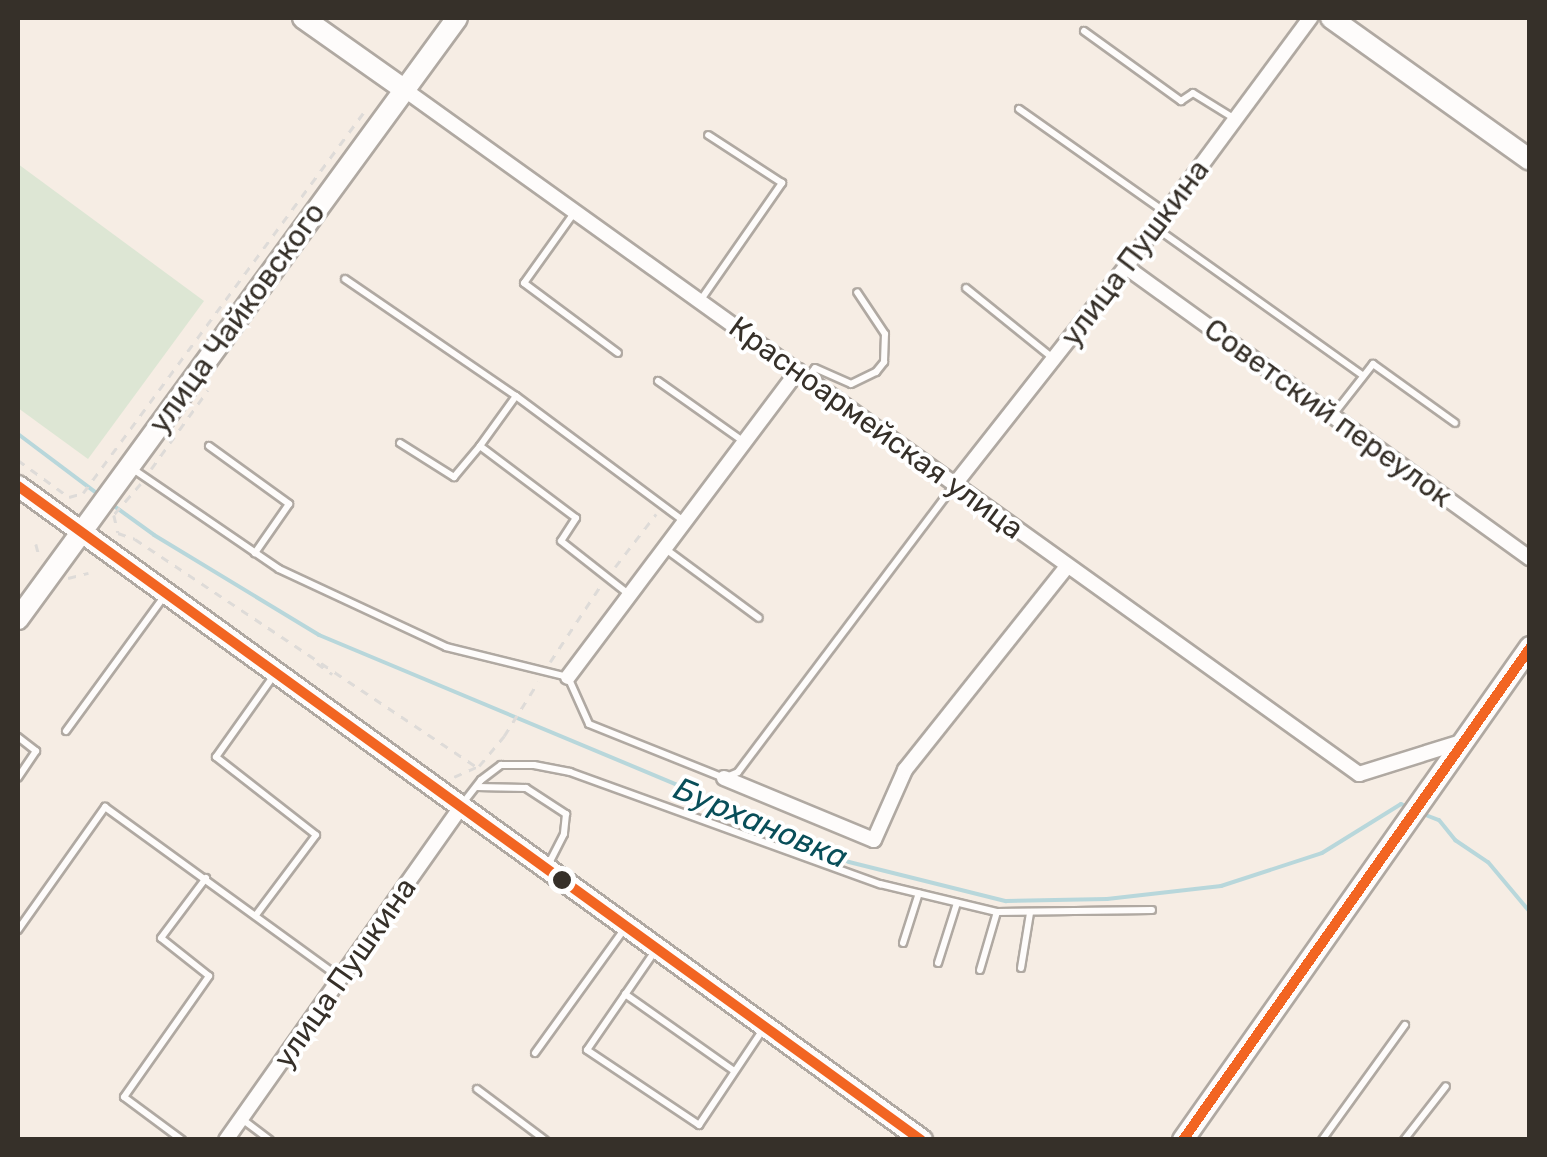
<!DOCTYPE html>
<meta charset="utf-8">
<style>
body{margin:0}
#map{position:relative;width:1547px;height:1157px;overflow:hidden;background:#f6ede4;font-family:Rubik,sans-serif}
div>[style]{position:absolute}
.green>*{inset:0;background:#dde6d4}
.stream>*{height:4px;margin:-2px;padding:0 2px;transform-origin:2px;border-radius:2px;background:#b8d7db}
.path>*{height:2.5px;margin-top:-1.25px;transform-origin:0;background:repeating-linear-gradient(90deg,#dedbd8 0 8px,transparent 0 16px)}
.roads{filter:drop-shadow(2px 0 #b0a9a2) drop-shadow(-2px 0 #b0a9a2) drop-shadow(0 2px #b0a9a2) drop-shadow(0 -2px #b0a9a2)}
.lane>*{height:6px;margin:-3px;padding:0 3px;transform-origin:3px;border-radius:3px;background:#fefcfb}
.street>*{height:14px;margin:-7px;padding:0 7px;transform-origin:7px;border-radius:7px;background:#fefcfb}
.secondary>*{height:20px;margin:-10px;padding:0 10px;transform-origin:10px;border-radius:10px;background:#fefcfb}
.primary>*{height:20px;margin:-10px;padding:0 10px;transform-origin:10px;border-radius:10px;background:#fefcfb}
.bus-1>*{height:10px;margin:-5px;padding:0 5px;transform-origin:5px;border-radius:5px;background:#f26522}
.dots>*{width:28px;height:28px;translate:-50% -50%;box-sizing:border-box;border:5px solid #fff;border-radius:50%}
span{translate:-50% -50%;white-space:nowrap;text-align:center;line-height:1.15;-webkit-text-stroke:8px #fff;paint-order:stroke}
.street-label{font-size:30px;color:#363029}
.water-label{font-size:32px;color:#084e59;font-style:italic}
.frame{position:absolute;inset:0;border:20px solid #363029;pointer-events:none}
</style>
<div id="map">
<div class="green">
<i style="clip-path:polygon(18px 164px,204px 301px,88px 459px,18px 408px)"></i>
</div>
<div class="stream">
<i style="left:18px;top:434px;width:100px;rotate:36.9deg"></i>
<i style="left:110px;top:503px;width:54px;rotate:36deg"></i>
<i style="left:154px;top:535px;width:193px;rotate:31.2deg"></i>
<i style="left:319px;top:635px;width:429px;rotate:22.7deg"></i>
<i style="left:715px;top:801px;width:147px;rotate:24.5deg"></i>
<i style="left:849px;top:862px;width:162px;rotate:14deg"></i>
<i style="left:1006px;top:901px;width:101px;rotate:-1.1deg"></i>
<i style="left:1107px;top:899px;width:115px;rotate:-6.5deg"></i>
<i style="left:1221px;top:886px;width:106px;rotate:-18.1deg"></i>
<i style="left:1322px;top:853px;width:93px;rotate:-31.8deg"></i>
<i style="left:1401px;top:804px;width:10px;rotate:24deg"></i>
<i style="left:1423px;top:814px;width:17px;rotate:21deg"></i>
<i style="left:1439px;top:820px;width:26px;rotate:51deg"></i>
<i style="left:1455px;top:840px;width:40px;rotate:34deg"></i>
<i style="left:1488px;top:862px;width:65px;rotate:50deg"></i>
</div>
<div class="path">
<i style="left:18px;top:460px;width:63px;rotate:36deg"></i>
<i style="left:69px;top:497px;width:15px;rotate:-16deg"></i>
<i style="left:83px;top:493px;width:472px;rotate:-53.6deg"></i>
<i style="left:151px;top:469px;width:97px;rotate:-54.2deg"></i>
<i style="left:141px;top:484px;width:41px;rotate:131.1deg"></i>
<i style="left:114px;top:515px;width:18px;rotate:77deg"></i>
<i style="left:118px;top:533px;width:18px;rotate:19deg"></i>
<i style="left:135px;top:539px;width:411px;rotate:33.7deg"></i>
<i style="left:36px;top:544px;width:16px;rotate:75deg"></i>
<i style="left:615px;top:567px;width:67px;rotate:-52.3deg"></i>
<i style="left:68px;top:578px;width:21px;rotate:-14deg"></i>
<i style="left:550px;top:662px;width:92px;rotate:-56.5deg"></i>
<i style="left:317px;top:663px;width:19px;rotate:36deg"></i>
<i style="left:454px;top:777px;width:27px;rotate:-24deg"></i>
<i style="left:479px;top:766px;width:39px;rotate:-50deg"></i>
<i style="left:504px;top:736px;width:64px;rotate:-57.8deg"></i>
</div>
<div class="roads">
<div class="lane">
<i style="left:1084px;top:31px;width:120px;rotate:35.8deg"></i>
<i style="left:1181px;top:101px;width:14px;rotate:-34deg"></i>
<i style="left:1193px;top:93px;width:49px;rotate:31.8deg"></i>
<i style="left:1019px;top:109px;width:179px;rotate:35.2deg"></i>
<i style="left:574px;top:213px;width:86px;rotate:125.5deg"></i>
<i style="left:524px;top:283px;width:117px;rotate:36.7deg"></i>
<i style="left:1156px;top:228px;width:253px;rotate:35.5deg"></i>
<i style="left:345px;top:279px;width:207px;rotate:34.4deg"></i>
<i style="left:516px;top:396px;width:211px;rotate:36.7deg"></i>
<i style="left:966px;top:288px;width:113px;rotate:38.9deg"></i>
<i style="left:700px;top:301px;width:144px;rotate:-55.2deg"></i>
<i style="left:782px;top:183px;width:88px;rotate:-147deg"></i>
<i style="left:808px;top:377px;width:11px;rotate:-52deg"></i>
<i style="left:815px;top:368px;width:39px;rotate:24deg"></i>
<i style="left:851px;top:384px;width:28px;rotate:-26deg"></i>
<i style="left:876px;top:372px;width:13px;rotate:-51deg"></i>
<i style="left:884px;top:362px;width:28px;rotate:-88deg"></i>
<i style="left:885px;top:334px;width:50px;rotate:-123.7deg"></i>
<i style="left:658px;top:381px;width:105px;rotate:35.3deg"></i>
<i style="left:516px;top:396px;width:62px;rotate:125.8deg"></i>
<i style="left:480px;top:446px;width:120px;rotate:36.9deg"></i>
<i style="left:576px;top:518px;width:27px;rotate:123deg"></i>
<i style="left:561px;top:541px;width:89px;rotate:38.2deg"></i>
<i style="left:1333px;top:415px;width:65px;rotate:-51.9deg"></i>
<i style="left:1373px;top:364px;width:101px;rotate:35.7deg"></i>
<i style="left:400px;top:443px;width:64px;rotate:32.2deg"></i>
<i style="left:454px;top:477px;width:40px;rotate:-50deg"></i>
<i style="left:209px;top:446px;width:99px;rotate:35.9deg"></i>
<i style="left:289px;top:504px;width:60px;rotate:124.8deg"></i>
<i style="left:133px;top:469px;width:177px;rotate:34.4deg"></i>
<i style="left:279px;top:569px;width:184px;rotate:25deg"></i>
<i style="left:446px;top:647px;width:126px;rotate:13.8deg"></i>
<i style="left:568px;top:677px;width:51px;rotate:65.9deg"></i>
<i style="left:589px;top:724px;width:145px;rotate:21.8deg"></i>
<i style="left:724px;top:778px;width:15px;rotate:-23deg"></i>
<i style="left:738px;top:772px;width:359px;rotate:-53deg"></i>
<i style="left:667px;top:550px;width:114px;rotate:36.5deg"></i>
<i style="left:66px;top:731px;width:168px;rotate:-53.9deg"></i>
<i style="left:18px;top:737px;width:23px;rotate:38deg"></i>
<i style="left:36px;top:751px;width:32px;rotate:124deg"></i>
<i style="left:477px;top:787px;width:49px;rotate:1.2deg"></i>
<i style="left:526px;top:788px;width:48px;rotate:33deg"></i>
<i style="left:566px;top:814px;width:20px;rotate:96deg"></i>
<i style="left:564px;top:834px;width:35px;rotate:117deg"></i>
<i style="left:463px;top:803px;width:29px;rotate:-52deg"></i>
<i style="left:481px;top:780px;width:25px;rotate:-37deg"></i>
<i style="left:501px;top:765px;width:33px"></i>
<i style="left:534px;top:765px;width:37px;rotate:11deg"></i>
<i style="left:570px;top:772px;width:330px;rotate:19.9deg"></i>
<i style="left:880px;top:884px;width:120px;rotate:13.5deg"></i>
<i style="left:997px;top:912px;width:155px;rotate:-0.7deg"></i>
<i style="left:256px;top:915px;width:100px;rotate:-53.1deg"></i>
<i style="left:316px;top:835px;width:127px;rotate:-142deg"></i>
<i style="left:216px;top:757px;width:102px;rotate:-54.6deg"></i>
<i style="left:18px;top:930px;width:151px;rotate:-54.7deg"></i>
<i style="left:105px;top:807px;width:288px;rotate:36deg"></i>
<i style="left:903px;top:943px;width:52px;rotate:-72.3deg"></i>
<i style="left:655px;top:951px;width:120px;rotate:124.5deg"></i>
<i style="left:587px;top:1050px;width:135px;rotate:33.8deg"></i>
<i style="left:699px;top:1125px;width:113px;rotate:-56.2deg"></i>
<i style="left:938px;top:963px;width:63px;rotate:-72.4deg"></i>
<i style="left:1021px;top:968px;width:56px;rotate:-80.7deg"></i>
<i style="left:980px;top:970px;width:60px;rotate:-73.7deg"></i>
<i style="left:625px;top:994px;width:133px;rotate:35.2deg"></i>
<i style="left:535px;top:1053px;width:154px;rotate:-54.2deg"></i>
<i style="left:477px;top:1089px;width:85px;rotate:36.9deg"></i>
<i style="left:242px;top:1119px;width:35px;rotate:37deg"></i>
<i style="left:182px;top:1140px;width:72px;rotate:-143.4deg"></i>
<i style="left:124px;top:1097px;width:148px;rotate:-54.9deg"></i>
<i style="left:209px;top:976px;width:61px;rotate:-141.6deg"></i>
<i style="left:161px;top:938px;width:75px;rotate:-53.1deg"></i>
<i style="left:1322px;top:1140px;width:142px;rotate:-54.2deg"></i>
<i style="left:1404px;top:1140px;width:68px;rotate:-52.1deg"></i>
</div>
<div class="street">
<i style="left:405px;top:90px;width:1174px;rotate:35.64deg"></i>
<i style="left:1359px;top:774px;width:110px;rotate:-17.4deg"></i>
<i style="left:1126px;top:267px;width:498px;rotate:35.8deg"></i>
<i style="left:955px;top:484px;width:276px;rotate:-51.8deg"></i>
<i style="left:1126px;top:267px;width:310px;rotate:-53.5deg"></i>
<i style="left:568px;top:677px;width:383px;rotate:-53.1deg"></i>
<i style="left:724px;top:778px;width:162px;rotate:22.5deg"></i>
<i style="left:874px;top:840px;width:77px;rotate:-66.1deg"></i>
<i style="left:905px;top:770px;width:260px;rotate:-51.5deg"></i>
<i style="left:226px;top:1140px;width:410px;rotate:-54.8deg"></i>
</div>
<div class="secondary">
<i style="left:303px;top:18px;width:125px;rotate:35.2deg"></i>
<i style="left:1331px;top:18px;width:244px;rotate:35.5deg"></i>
<i style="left:18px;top:619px;width:744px;rotate:-53.85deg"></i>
<i style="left:1183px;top:1140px;width:603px;rotate:-54.86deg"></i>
</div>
<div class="primary">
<i style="left:18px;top:486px;width:1116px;rotate:35.88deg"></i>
</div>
</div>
<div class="bus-1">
<i style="left:18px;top:486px;width:1115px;rotate:35.91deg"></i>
<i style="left:1183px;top:1140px;width:602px;rotate:-54.81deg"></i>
</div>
<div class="dots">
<i style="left:562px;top:880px;background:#363029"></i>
</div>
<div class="street-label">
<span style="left:1135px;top:253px;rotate:-53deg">улица Пушкина</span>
<span style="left:237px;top:318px;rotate:-54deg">улица Чайковского</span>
<span style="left:1328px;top:413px;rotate:36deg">Советский переулок</span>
<span style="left:876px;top:428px;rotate:36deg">Красноармейская улица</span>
<span style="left:345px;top:973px;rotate:-55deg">улица Пушкина</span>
</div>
<div class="water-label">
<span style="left:761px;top:823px;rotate:23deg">Бурхановка</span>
</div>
<div class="frame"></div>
</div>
